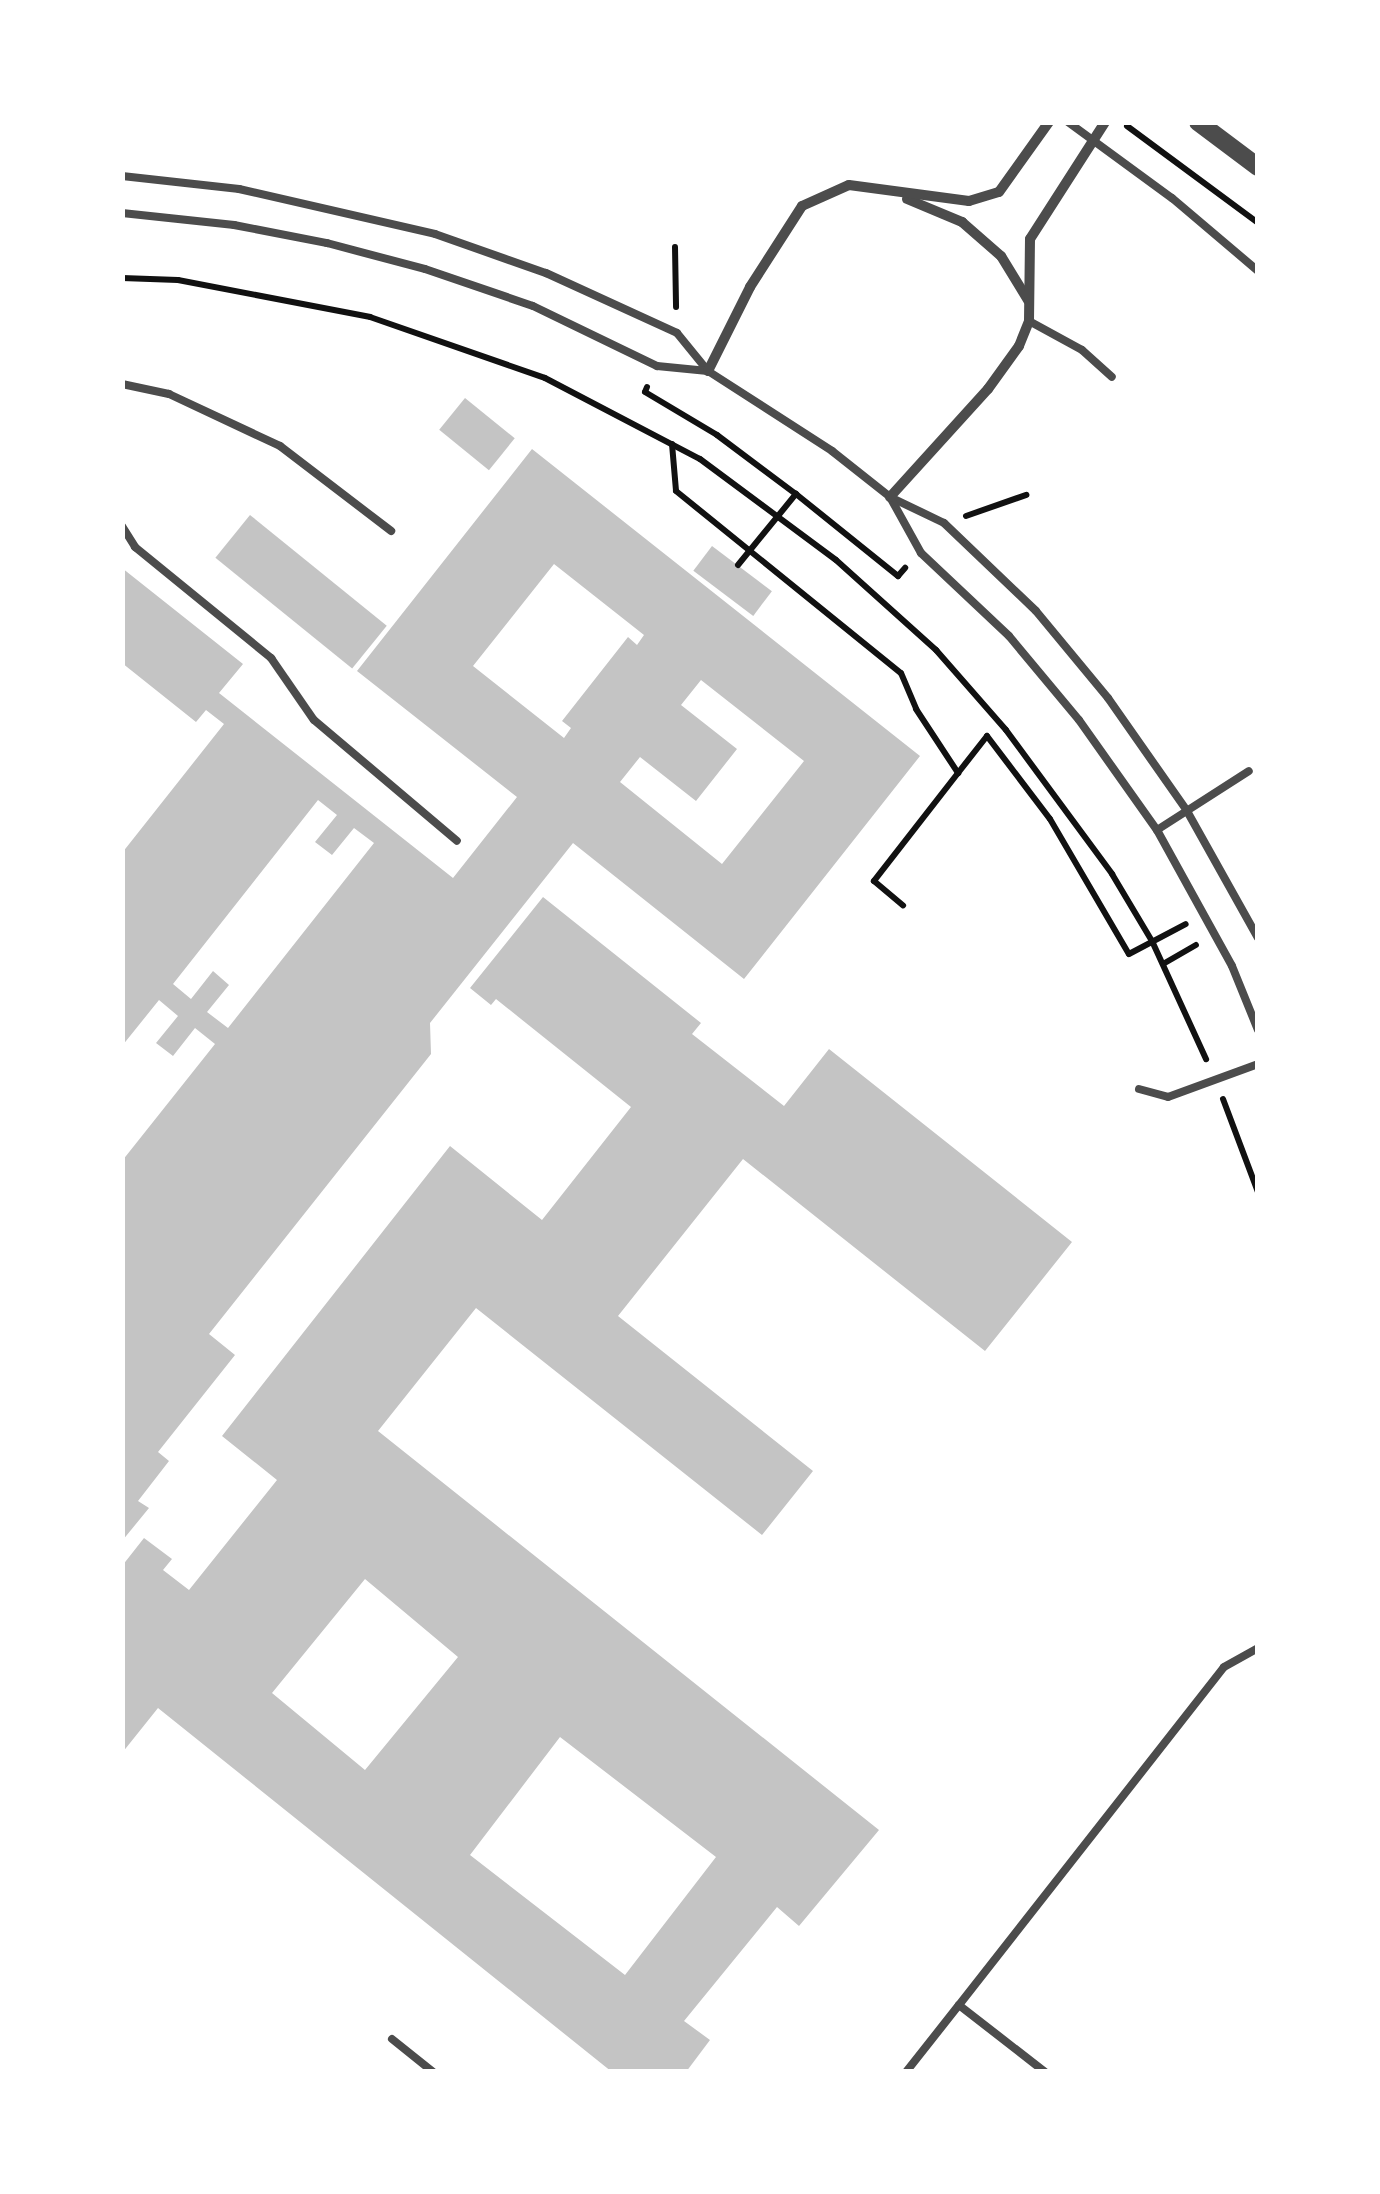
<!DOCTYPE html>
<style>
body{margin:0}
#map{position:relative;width:1380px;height:2194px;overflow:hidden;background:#fff;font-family:Rubik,sans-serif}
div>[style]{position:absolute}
.building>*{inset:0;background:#c4c4c4;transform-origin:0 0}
.path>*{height:6px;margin:-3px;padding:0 3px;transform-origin:3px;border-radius:3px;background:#111}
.service>*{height:8px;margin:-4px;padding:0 4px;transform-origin:4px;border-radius:4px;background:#4c4c4c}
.minor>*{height:10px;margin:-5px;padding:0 5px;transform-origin:5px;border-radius:5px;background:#4c4c4c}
.tertiary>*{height:18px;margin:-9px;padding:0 9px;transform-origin:9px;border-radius:9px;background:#4c4c4c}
span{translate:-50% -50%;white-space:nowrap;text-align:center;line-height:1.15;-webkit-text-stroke:10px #fff;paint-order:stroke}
.frame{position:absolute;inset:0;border:125px solid #fff;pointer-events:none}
</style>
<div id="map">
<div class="building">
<i style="left:465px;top:398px;width:64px;height:41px;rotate:39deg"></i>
<i style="clip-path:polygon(evenodd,532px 449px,920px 756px,744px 979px,573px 843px,430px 1023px,431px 1054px,209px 1334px,235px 1355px,158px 1452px,169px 1461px,138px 1501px,149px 1508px,122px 1541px,122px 1161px,215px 1044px,195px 1028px,173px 1056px,156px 1043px,178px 1016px,159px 1000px,122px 1046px,122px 853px,224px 724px,206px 710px,196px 722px,122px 663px,122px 568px,243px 664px,219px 693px,453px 878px,517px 797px,357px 671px,532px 449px,554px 564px,644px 635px,637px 645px,628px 637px,562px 721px,571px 728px,564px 738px,473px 666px,554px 564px,532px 449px,701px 680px,804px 761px,722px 864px,620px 782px,640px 757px,696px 801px,737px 749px,681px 705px,701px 680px,532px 449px,318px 800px,337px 815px,315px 842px,332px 855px,354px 828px,374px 843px,228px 1028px,207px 1012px,229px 985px,213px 971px,191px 999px,173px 984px,318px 800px)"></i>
<i style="left:250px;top:515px;width:176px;height:55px;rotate:39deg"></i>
<i style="left:712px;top:546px;width:75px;height:31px;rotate:37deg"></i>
<i style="clip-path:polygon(evenodd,543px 897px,701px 1023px,692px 1034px,784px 1106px,829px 1049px,1072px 1242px,985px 1351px,743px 1159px,618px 1316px,813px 1471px,762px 1535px,476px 1308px,378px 1431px,879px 1830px,799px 1926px,777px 1907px,684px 2021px,710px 2040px,686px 2072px,612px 2072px,158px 1708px,122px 1753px,122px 1566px,144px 1538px,172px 1559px,163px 1570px,189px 1590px,277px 1480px,222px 1436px,450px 1146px,542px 1220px,631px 1107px,496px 999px,491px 1005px,470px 988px,543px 897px,365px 1579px,458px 1657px,365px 1770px,272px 1693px,365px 1579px,543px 897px,560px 1737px,716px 1857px,625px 1975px,470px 1855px,560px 1737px)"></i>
</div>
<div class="path">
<i style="left:1127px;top:126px;width:163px;rotate:36.5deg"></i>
<i style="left:675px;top:247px;width:60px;rotate:89deg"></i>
<i style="left:122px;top:278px;width:56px;rotate:2deg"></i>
<i style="left:178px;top:280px;width:196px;rotate:10.9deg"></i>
<i style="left:370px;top:317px;width:185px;rotate:19.2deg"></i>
<i style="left:545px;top:378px;width:175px;rotate:27.6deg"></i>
<i style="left:700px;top:459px;width:169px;rotate:36.6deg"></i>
<i style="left:836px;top:560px;width:135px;rotate:42deg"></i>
<i style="left:936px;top:650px;width:106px;rotate:48.8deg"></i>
<i style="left:1006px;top:730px;width:179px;rotate:53.6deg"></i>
<i style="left:1112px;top:874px;width:78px;rotate:59.2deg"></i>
<i style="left:1152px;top:941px;width:130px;rotate:65.4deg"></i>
<i style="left:647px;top:387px;width:5px;rotate:112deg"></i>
<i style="left:645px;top:392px;width:84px;rotate:30.8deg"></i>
<i style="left:717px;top:435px;width:99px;rotate:36.8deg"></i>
<i style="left:672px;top:444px;width:47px;rotate:85.1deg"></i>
<i style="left:676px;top:491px;width:289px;rotate:39deg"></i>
<i style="left:901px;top:673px;width:39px;rotate:67deg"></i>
<i style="left:916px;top:709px;width:77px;rotate:56.7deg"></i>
<i style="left:958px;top:773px;width:137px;rotate:127.9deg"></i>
<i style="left:874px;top:881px;width:38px;rotate:40deg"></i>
<i style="left:966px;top:516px;width:64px;rotate:-19.3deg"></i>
<i style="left:738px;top:565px;width:92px;rotate:-50.8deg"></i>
<i style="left:796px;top:494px;width:131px;rotate:38.8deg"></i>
<i style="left:898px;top:576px;width:11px;rotate:-49deg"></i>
<i style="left:958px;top:773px;width:47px;rotate:-51.9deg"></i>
<i style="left:987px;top:736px;width:104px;rotate:52.8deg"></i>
<i style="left:1050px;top:819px;width:156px;rotate:59.7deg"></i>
<i style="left:1129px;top:954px;width:64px;rotate:-27.8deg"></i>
<i style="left:1163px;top:964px;width:38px;rotate:-30deg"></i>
<i style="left:1223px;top:1099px;width:99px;rotate:69.4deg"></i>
</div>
<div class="service">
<i style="left:1068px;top:122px;width:129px;rotate:36.2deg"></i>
<i style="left:1172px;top:198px;width:113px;rotate:40.3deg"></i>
<i style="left:122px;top:176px;width:118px;rotate:6.3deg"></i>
<i style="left:239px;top:189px;width:201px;rotate:12.9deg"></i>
<i style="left:435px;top:234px;width:118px;rotate:19.4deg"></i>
<i style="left:546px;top:273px;width:144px;rotate:24.6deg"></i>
<i style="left:677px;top:333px;width:49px;rotate:50.8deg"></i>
<i style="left:708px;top:371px;width:148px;rotate:32.8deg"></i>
<i style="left:832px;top:451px;width:74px;rotate:38.4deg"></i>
<i style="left:890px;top:497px;width:60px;rotate:25.7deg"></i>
<i style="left:944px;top:523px;width:127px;rotate:43.7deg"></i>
<i style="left:1036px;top:611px;width:113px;rotate:50.4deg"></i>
<i style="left:1108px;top:698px;width:138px;rotate:55deg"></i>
<i style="left:1187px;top:811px;width:145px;rotate:60.8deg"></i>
<i style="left:122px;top:213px;width:113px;rotate:6.1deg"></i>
<i style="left:234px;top:225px;width:95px;rotate:11deg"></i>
<i style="left:327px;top:243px;width:101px;rotate:14.9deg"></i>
<i style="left:425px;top:269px;width:114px;rotate:18.9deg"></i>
<i style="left:533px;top:306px;width:138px;rotate:25.8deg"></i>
<i style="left:657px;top:366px;width:51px;rotate:5.6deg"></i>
<i style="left:1029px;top:321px;width:60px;rotate:28.7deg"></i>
<i style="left:1082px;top:350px;width:40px;rotate:42deg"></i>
<i style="left:122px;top:384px;width:48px;rotate:12deg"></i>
<i style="left:169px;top:394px;width:123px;rotate:25.1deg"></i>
<i style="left:280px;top:446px;width:140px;rotate:37.4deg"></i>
<i style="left:890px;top:497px;width:64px;rotate:61deg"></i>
<i style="left:921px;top:553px;width:121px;rotate:43.3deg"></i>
<i style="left:1009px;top:636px;width:109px;rotate:50.2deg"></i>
<i style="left:1079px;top:720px;width:135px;rotate:54.7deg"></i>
<i style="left:1157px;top:830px;width:155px;rotate:61.1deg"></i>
<i style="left:1232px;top:966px;width:69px;rotate:67.9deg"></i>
<i style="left:122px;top:526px;width:25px;rotate:58deg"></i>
<i style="left:135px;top:547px;width:176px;rotate:39.2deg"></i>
<i style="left:271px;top:658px;width:75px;rotate:55.3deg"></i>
<i style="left:314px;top:720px;width:187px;rotate:40.2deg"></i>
<i style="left:1157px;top:830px;width:109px;rotate:-32.7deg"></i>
<i style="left:1139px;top:1089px;width:30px;rotate:15deg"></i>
<i style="left:1168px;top:1097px;width:96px;rotate:-20.1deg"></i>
<i style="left:392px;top:2039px;width:53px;rotate:38.8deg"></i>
<i style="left:906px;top:2072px;width:85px;rotate:-51.7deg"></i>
<i style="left:1045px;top:2072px;width:109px;rotate:-142.1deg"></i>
<i style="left:959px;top:2005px;width:429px;rotate:-51.9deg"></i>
<i style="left:1224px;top:1667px;width:39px;rotate:-29deg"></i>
</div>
<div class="minor">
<i style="left:907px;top:199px;width:60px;rotate:22.7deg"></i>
<i style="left:962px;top:222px;width:52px;rotate:41.1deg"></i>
<i style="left:1001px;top:256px;width:52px;rotate:58.5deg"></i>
<i style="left:708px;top:371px;width:94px;rotate:-63.4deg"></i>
<i style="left:750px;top:287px;width:96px;rotate:-57.3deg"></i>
<i style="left:802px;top:206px;width:51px;rotate:-24.1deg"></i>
<i style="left:849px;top:185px;width:121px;rotate:7.6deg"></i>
<i style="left:969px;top:201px;width:31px;rotate:-17deg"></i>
<i style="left:999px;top:192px;width:86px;rotate:-54.5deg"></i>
<i style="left:890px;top:497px;width:146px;rotate:-47.8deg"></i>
<i style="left:988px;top:389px;width:53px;rotate:-54.2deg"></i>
<i style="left:1019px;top:346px;width:27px;rotate:-68deg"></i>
<i style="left:1029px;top:321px;width:82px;rotate:-89.3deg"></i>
<i style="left:1030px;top:239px;width:139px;rotate:-57.3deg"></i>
</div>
<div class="tertiary">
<i style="left:1198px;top:122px;width:75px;rotate:36.9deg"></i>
</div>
<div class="frame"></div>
</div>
